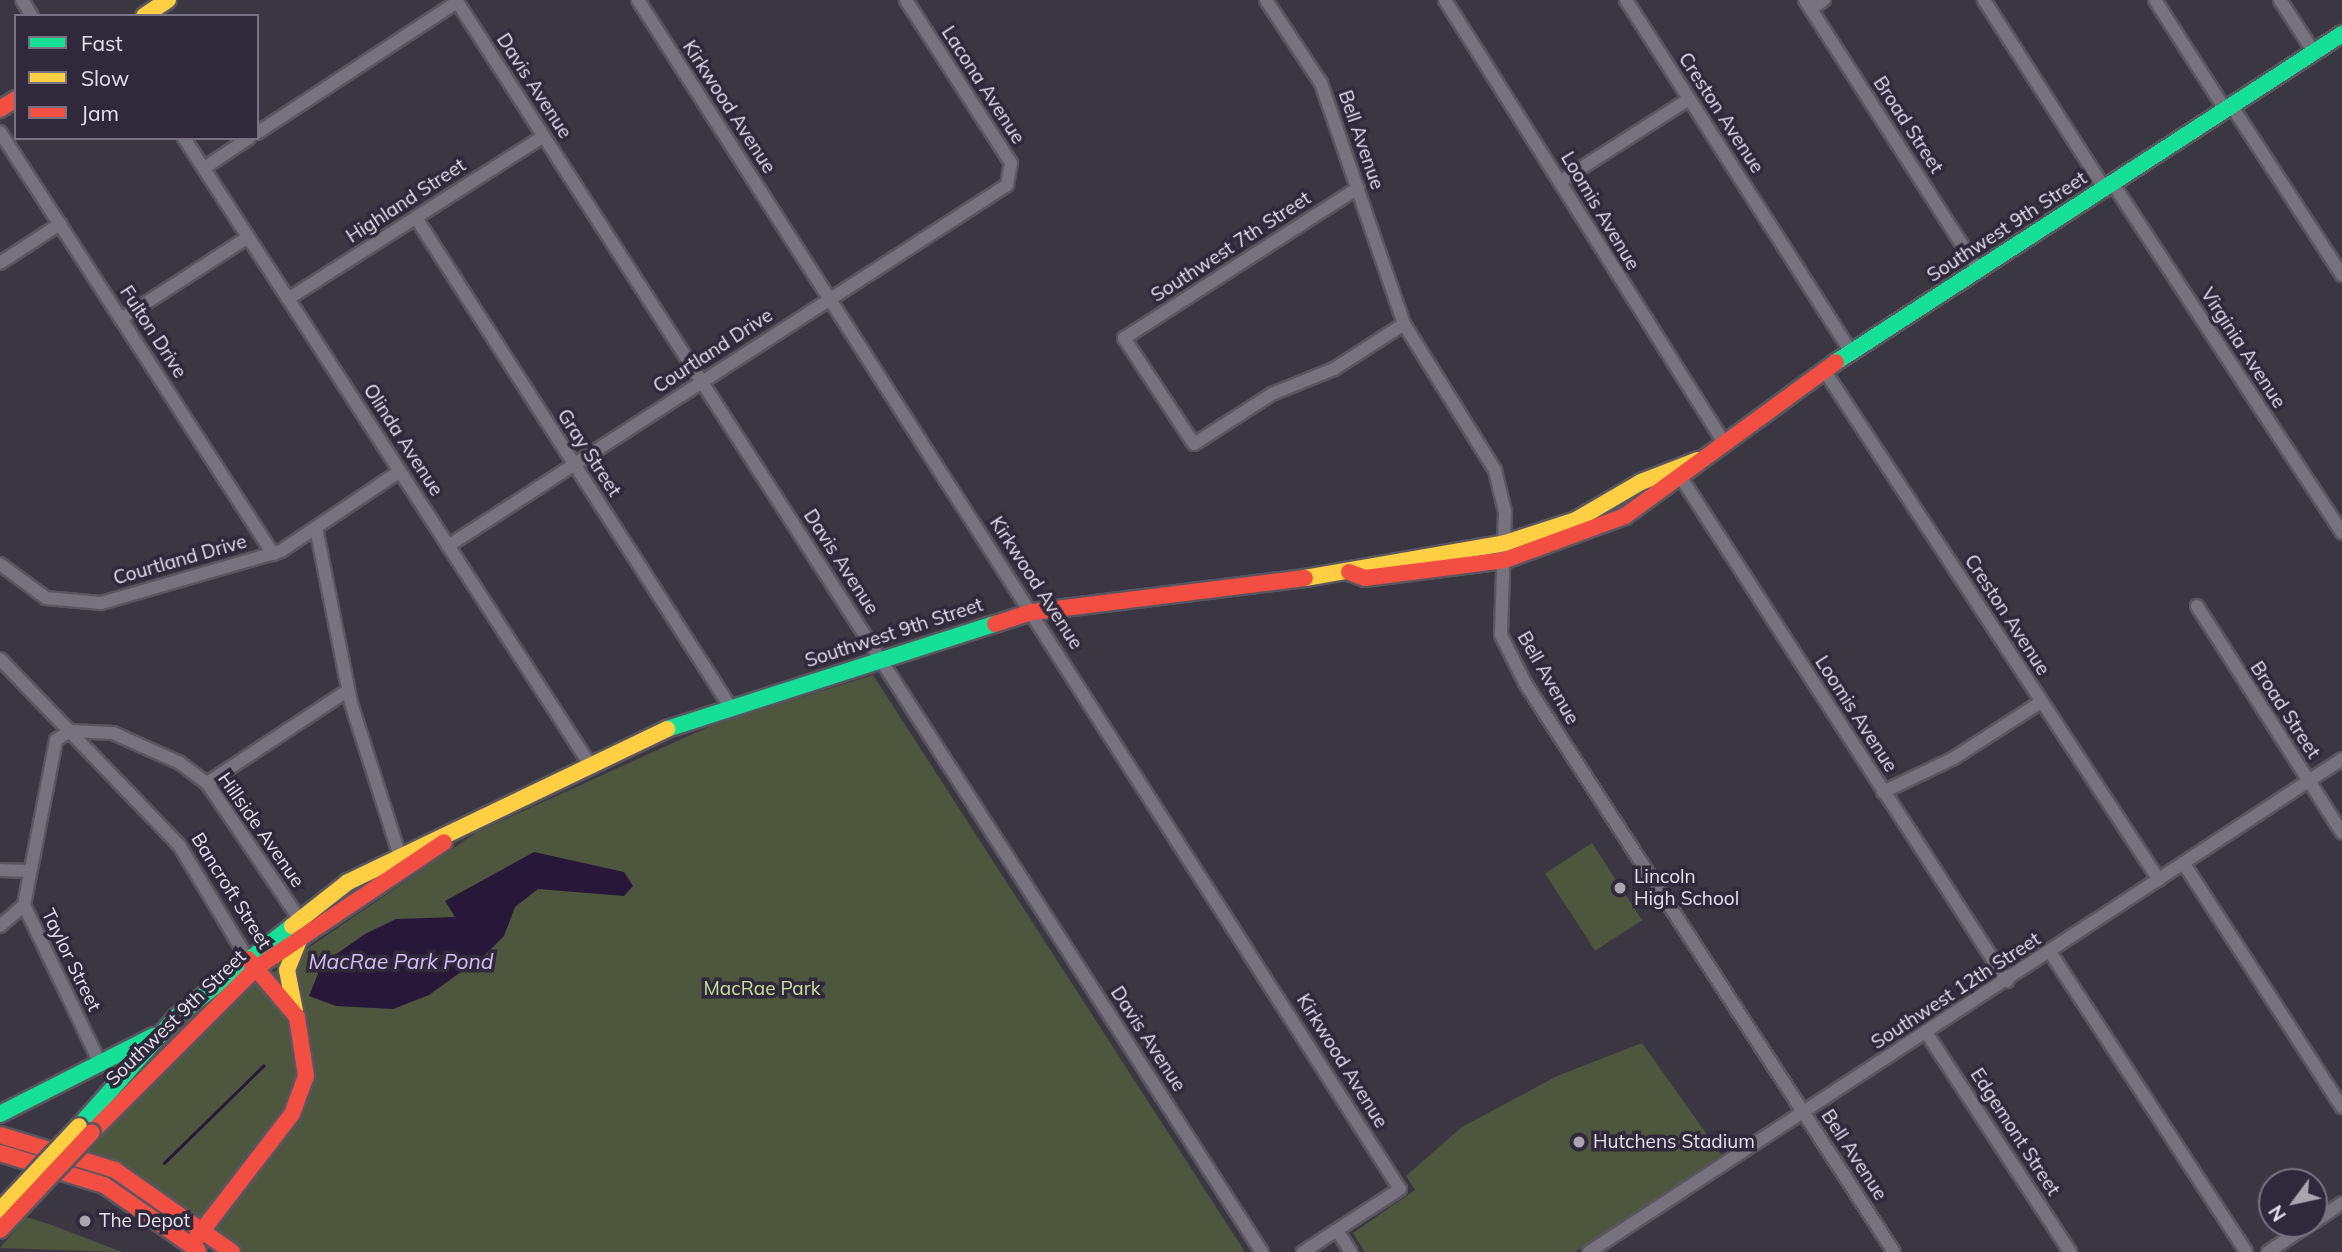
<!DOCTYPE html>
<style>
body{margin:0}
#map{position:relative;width:2342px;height:1252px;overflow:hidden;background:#3b3742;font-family:Mulish,sans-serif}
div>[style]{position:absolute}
.green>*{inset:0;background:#4e563e;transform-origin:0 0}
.water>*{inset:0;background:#271739}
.stream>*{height:2.5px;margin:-1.25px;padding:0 1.25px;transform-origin:1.25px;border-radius:1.25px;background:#271739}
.roads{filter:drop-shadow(2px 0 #595660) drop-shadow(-2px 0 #595660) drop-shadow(0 2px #595660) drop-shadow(0 -2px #595660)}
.street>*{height:12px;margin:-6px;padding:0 6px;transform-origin:6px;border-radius:6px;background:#77737e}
.fast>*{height:16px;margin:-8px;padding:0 8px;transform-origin:8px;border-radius:8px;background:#16e098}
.slow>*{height:16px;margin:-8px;padding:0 8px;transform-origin:8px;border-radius:8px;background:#ffcf43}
.jam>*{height:16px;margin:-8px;padding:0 8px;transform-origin:8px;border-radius:8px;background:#f24e42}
.bridges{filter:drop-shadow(2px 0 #595660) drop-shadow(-2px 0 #595660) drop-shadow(0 2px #595660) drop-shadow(0 -2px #595660)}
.slow-bridge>*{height:16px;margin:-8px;padding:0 8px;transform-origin:8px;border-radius:8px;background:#ffcf43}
.jam-bridge>*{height:16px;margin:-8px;padding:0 8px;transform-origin:8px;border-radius:8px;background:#f24e42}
.dots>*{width:19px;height:19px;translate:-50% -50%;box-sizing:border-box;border:4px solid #30293b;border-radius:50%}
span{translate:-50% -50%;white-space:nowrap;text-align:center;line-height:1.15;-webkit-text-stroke:7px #30293b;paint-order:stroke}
.street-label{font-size:19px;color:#e5e0ed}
.poi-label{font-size:19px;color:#e5e0ed}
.left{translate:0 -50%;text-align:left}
.park-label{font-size:19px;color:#c9e198}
.water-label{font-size:21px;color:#d4bef6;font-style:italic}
.legend{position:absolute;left:14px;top:14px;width:245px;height:126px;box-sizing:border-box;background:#30293b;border:2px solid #787282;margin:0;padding:9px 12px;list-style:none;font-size:21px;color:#e5e0ed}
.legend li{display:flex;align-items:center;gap:14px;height:35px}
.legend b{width:35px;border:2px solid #787282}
.north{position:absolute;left:2258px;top:1168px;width:70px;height:70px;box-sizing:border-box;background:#30293b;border:2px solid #787282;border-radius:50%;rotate:237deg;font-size:19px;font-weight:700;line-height:28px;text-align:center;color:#e5e0ed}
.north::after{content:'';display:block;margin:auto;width:24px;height:32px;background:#aaa5b1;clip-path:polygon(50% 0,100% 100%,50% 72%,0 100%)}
</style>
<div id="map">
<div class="green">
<i style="clip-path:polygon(873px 675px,1245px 1252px,241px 1252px,152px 1185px,86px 1152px,246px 991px,477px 832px,717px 723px)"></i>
<i style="left:1592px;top:843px;width:92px;height:56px;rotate:57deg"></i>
<i style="clip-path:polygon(1642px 1043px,1723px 1157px,1575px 1252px,1365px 1252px,1353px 1233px,1415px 1190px,1406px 1176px,1462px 1127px,1557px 1076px)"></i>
<i style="clip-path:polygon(26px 1217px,49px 1224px,122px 1252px,0 1248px)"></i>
</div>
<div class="water">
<i style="clip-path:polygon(534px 852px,624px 872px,633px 886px,624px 896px,538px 889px,515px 907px,504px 936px,486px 954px,429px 995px,393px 1009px,336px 1006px,309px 996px,322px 964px,365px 934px,396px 919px,455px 917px,445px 901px)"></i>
</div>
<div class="stream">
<i style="left:164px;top:1163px;width:139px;rotate:-44.4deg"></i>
</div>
<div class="roads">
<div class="street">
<i style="left:22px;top:0;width:19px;rotate:58deg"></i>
<i style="left:456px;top:0;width:1489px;rotate:57.23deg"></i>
<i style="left:638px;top:0;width:1412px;rotate:57.35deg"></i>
<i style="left:1400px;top:1189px;width:116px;rotate:147deg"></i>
<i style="left:1266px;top:0;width:100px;rotate:56.5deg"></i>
<i style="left:1321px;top:83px;width:255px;rotate:71deg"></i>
<i style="left:1404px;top:324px;width:172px;rotate:58.1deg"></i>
<i style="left:1495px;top:470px;width:43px;rotate:76.6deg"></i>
<i style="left:1505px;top:512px;width:123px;rotate:91.9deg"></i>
<i style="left:1501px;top:635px;width:54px;rotate:63.4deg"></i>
<i style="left:1525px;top:683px;width:678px;rotate:57.04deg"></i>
<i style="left:1445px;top:0;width:521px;rotate:57.77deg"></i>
<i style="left:1626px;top:0;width:418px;rotate:57.4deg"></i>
<i style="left:1805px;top:0;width:322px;rotate:57.3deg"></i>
<i style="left:1984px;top:0;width:224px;rotate:57.4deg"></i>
<i style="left:2155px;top:0;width:130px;rotate:57.3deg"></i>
<i style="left:2280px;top:0;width:59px;rotate:56.9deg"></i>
<i style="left:1811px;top:9px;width:16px;rotate:-35deg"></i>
<i style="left:2231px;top:105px;width:203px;rotate:56.9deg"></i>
<i style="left:0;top:132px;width:503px;rotate:57.1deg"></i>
<i style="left:257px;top:133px;width:239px;rotate:-33.2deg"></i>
<i style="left:184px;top:138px;width:745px;rotate:57.06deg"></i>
<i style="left:204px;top:168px;width:54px;rotate:-33.7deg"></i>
<i style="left:1561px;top:181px;width:152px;rotate:-32.6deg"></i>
<i style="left:2113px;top:184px;width:417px;rotate:56.7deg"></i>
<i style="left:1358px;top:188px;width:278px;rotate:147.3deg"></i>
<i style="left:1124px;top:338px;width:127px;rotate:56.6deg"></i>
<i style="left:1194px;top:444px;width:93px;rotate:-32.7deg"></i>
<i style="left:1272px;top:394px;width:67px;rotate:-22deg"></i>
<i style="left:1334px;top:369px;width:83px;rotate:-32.7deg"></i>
<i style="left:416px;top:218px;width:583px;rotate:57.26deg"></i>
<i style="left:0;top:263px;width:72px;rotate:-33deg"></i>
<i style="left:288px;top:299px;width:303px;rotate:-32.5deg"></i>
<i style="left:121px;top:319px;width:151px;rotate:-32.8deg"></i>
<i style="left:1824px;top:370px;width:610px;rotate:56.7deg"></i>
<i style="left:1676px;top:470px;width:609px;rotate:57.07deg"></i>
<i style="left:316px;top:528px;width:178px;rotate:78.7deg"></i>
<i style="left:351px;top:703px;width:157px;rotate:72.3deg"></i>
<i style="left:448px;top:546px;width:665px;rotate:-32.85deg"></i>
<i style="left:1007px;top:185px;width:22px;rotate:-80deg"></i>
<i style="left:1011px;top:163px;width:194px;rotate:-122.8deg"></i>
<i style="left:0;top:564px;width:57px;rotate:36.5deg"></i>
<i style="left:46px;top:598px;width:55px;rotate:5.2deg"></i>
<i style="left:101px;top:603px;width:187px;rotate:-16.1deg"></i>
<i style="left:281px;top:551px;width:143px;rotate:-33.9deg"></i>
<i style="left:2197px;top:606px;width:269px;rotate:57.4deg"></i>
<i style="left:0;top:659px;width:258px;rotate:46.1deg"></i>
<i style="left:179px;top:845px;width:130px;rotate:58.9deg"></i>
<i style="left:207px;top:783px;width:168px;rotate:-33.3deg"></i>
<i style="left:1883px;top:792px;width:79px;rotate:-25.6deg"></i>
<i style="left:1954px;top:758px;width:103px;rotate:-32.8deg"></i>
<i style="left:2184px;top:864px;width:290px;rotate:57deg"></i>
<i style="left:0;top:870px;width:28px;rotate:2deg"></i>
<i style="left:0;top:926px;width:32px;rotate:-41deg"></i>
<i style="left:2050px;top:952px;width:358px;rotate:56.8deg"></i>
<i style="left:1927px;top:1034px;width:261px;rotate:56.7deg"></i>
<i style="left:100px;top:1063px;width:175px;rotate:-115.7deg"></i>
<i style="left:24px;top:905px;width:168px;rotate:-79deg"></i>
<i style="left:56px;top:740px;width:17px;rotate:-33deg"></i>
<i style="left:70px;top:731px;width:43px;rotate:2.7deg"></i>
<i style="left:113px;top:733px;width:73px;rotate:24.1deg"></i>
<i style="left:180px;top:763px;width:34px;rotate:37deg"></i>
<i style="left:207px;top:783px;width:162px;rotate:55.8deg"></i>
<i style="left:2314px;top:1222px;width:34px;rotate:-34deg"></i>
<i style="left:1337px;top:1230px;width:26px;rotate:58deg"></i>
<i style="left:1589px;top:1252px;width:900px;rotate:-33.21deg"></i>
<i style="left:2268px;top:1252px;width:50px;rotate:-33.7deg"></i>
</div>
<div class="fast">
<i style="left:1836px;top:362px;width:603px;rotate:-32.95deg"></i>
<i style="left:667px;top:729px;width:344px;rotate:-17.8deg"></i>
<i style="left:0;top:1114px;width:173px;rotate:-26.9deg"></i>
<i style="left:79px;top:1126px;width:146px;rotate:-48.3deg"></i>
<i style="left:176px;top:1017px;width:147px;rotate:-38.1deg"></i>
</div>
<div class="slow">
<i style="left:144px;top:16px;width:29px;rotate:-34deg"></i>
<i style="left:1305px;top:578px;width:203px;rotate:-9.9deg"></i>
<i style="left:1505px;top:543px;width:75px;rotate:-17.9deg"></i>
<i style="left:1576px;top:520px;width:75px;rotate:-30.3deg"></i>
<i style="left:1641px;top:482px;width:61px;rotate:-21.1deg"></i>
<i style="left:292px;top:926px;width:71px;rotate:-38.2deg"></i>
<i style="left:348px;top:882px;width:354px;rotate:-25.6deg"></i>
<i style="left:295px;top:1011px;width:42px;rotate:-101deg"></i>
<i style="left:287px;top:970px;width:35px;rotate:-68deg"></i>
</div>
<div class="jam">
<i style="left:0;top:109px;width:19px;rotate:-32deg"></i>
<i style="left:1349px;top:572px;width:17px;rotate:21deg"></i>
<i style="left:1365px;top:578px;width:141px;rotate:-7.3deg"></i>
<i style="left:1505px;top:560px;width:128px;rotate:-20.1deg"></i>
<i style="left:1625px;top:516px;width:261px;rotate:-36.1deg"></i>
<i style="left:995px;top:624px;width:39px;rotate:-18deg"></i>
<i style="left:1032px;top:612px;width:275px;rotate:-7.1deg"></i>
<i style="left:92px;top:1132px;width:232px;rotate:-45deg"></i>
<i style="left:256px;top:968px;width:226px;rotate:-33.8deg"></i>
<i style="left:0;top:1135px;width:120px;rotate:16.9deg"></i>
<i style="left:115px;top:1170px;width:143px;rotate:35deg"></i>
<i style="left:0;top:1153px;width:109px;rotate:17.1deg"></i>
<i style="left:104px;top:1185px;width:114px;rotate:34.7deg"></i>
<i style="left:191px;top:1245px;width:165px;rotate:-52.4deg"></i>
<i style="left:292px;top:1114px;width:40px;rotate:-69.8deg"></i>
<i style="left:306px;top:1076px;width:60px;rotate:-98.7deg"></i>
<i style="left:297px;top:1017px;width:76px;rotate:-130.2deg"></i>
</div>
</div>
<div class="bridges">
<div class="slow-bridge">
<i style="left:0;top:1210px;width:115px;rotate:-46.8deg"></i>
</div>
<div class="jam-bridge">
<i style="left:0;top:1230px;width:134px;rotate:-46.8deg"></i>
</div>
</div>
<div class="dots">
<i style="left:1620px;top:888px;background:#aaa5b1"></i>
<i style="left:1579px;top:1142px;background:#aaa5b1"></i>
<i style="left:85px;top:1221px;background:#aaa5b1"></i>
</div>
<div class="street-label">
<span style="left:983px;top:85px;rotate:57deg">Lacona Avenue</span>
<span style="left:534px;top:86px;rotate:57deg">Davis Avenue</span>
<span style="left:729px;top:107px;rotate:57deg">Kirkwood Avenue</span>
<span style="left:1721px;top:113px;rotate:57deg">Creston Avenue</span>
<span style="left:1908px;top:125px;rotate:57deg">Broad Street</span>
<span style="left:1361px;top:140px;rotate:71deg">Bell Avenue</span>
<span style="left:406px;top:201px;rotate:-33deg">Highland Street</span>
<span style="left:1600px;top:211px;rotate:59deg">Loomis Avenue</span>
<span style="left:2007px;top:227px;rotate:-33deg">Southwest 9th Street</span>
<span style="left:1231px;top:247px;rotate:-33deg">Southwest 7th Street</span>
<span style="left:153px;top:332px;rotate:57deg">Fulton Drive</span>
<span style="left:2243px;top:348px;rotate:57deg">Virginia Avenue</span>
<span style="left:713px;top:351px;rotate:-33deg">Courtland Drive</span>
<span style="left:403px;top:440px;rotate:57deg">Olinda Avenue</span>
<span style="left:589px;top:453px;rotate:57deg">Gray Street</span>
<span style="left:180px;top:560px;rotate:-16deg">Courtland Drive</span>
<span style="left:841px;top:562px;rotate:57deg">Davis Avenue</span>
<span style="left:1036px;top:583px;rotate:57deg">Kirkwood Avenue</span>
<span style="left:2007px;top:615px;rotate:57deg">Creston Avenue</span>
<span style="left:894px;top:633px;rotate:-18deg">Southwest 9th Street</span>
<span style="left:1548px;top:678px;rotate:60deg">Bell Avenue</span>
<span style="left:2285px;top:710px;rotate:57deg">Broad Street</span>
<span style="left:1856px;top:714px;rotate:57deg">Loomis Avenue</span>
<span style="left:261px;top:830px;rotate:55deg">Hillside Avenue</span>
<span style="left:231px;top:891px;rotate:58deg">Bancroft Street</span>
<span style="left:71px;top:960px;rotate:64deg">Taylor Street</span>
<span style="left:1956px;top:991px;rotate:-33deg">Southwest 12th Street</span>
<span style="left:176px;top:1018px;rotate:-44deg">Southwest 9th Street</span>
<span style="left:1148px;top:1039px;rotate:57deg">Davis Avenue</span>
<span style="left:1342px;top:1061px;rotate:58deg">Kirkwood Avenue</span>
<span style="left:2015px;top:1132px;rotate:57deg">Edgemont Street</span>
<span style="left:1854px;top:1155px;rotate:57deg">Bell Avenue</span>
</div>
<div class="poi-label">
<span class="left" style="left:1634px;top:888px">Lincoln<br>High School</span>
<span class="left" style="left:1593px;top:1142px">Hutchens Stadium</span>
<span class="left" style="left:99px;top:1221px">The Depot</span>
</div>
<div class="park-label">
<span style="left:762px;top:989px">MacRae Park</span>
</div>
<div class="water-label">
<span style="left:401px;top:961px">MacRae Park Pond</span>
</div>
<ul class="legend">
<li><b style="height:9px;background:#16e098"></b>Fast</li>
<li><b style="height:9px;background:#ffcf43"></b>Slow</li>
<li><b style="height:9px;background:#f24e42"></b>Jam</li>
</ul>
<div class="north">N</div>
</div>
